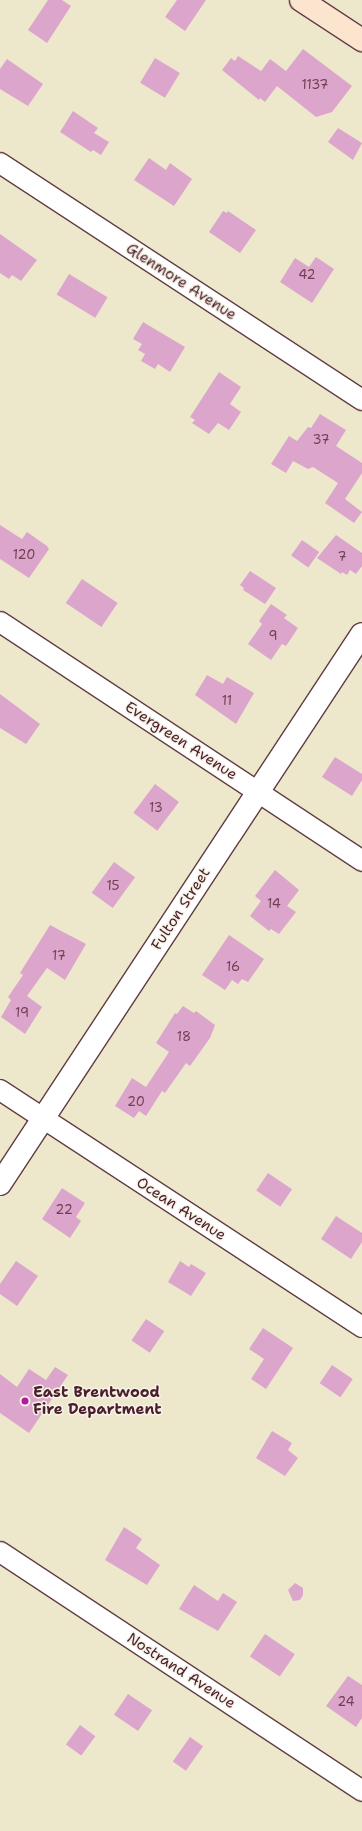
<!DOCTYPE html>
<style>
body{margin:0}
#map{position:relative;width:362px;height:1831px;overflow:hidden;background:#ede7cc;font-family:"Shantell Sans",sans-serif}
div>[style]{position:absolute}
.building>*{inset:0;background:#dca6cc;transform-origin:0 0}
.roads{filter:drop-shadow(1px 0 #623d43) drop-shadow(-1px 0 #623d43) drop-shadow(0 1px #623d43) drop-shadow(0 -1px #623d43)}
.minor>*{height:20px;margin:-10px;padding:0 10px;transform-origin:10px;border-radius:10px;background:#fff}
.tertiary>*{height:22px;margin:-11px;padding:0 11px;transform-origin:11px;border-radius:11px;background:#fff}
.secondary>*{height:22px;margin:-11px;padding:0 11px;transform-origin:11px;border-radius:11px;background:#fce5cf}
.dots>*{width:11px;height:11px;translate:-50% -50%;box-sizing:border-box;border:2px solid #f7f3e8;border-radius:50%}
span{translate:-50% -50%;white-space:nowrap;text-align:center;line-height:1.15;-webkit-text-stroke:3px #f7f3e8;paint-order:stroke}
.number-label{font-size:13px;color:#6e4153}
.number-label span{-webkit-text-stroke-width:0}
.street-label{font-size:15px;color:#4a1f2b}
.poi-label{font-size:15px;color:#4a1f2b;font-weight:700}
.left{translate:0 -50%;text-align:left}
</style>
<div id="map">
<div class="building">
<i style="clip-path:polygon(48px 0,62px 0,71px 6px,47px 43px,28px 30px)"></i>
<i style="clip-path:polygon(177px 0,206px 0,185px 31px,165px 17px)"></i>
<i style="clip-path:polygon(303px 49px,352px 86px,332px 112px,316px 117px,277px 86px,265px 102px,260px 98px,259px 100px,222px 70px,231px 58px,235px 61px,238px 56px,261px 71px,270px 59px,286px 71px)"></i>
<i style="left:155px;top:58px;width:29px;height:29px;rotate:31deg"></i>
<i style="clip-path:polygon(7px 59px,43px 84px,28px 106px,0 89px,0 69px)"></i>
<i style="clip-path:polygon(73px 111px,98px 128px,94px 133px,109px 142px,101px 155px,93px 150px,91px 152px,60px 132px)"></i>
<i style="clip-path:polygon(338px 128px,362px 143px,353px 160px,328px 142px)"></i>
<i style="clip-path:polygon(149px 158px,166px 170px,170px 163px,192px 179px,174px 206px,134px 180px)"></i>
<i style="clip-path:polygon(223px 211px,227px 213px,228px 211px,256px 230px,240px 253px,209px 232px)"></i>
<i style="clip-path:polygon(0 234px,37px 260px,21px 281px,12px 275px,9px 279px,0 273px)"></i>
<i style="clip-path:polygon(316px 257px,334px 269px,312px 303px,280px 282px,295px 258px,309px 267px)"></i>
<i style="left:69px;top:274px;width:45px;height:24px;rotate:31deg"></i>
<i style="clip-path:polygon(143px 322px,185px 347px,170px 372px,158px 364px,155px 369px,141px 361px,145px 354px,138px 350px,142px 344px,133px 339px)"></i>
<i style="clip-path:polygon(219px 372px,241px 387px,230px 404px,241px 412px,229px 430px,218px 423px,209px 434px,192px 423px,195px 420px,190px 417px)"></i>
<i style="clip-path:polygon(320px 414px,346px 430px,336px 446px,362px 463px,362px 473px,345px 499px,362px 512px,354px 523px,325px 503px,338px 483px,313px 467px,308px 469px,293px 461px,286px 473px,271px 464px,289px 436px,297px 441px,308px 427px,311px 428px)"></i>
<i style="clip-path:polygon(0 525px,22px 539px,27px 532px,47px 546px,49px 549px,29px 578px,0 559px)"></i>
<i style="clip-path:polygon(336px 535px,362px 553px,362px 566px,356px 574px,350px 570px,347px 575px,342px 572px,341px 574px,317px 558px)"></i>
<i style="left:302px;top:540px;width:21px;height:19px;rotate:35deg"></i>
<i style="clip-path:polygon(250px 571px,276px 588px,265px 604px,243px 590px,244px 588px,240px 585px)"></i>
<i style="left:82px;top:579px;width:43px;height:29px;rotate:34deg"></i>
<i style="clip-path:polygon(271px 604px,287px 615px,284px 618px,298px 628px,286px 646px,282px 644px,271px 660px,248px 644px,262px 624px,259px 621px)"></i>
<i style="clip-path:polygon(207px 675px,223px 684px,227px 677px,254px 693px,236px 724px,195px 695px)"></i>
<i style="clip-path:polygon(0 694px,40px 724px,26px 744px,0 728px)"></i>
<i style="clip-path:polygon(335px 757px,362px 774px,362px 780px,352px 796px,322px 777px)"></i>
<i style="left:155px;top:784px;width:30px;height:36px;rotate:37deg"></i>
<i style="left:114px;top:862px;width:26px;height:38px;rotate:36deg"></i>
<i style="clip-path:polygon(275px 870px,299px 890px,287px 906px,296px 912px,279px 934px,271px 929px,269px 931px,250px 916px,261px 901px,255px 896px)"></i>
<i style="clip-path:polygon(50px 925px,86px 944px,65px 980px,47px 968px,27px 996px,42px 1007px,25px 1034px,1px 1017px,11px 1000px,8px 997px,23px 975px,20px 973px)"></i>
<i style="clip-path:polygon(229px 935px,264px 959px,248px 982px,242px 979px,238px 984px,232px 980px,225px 990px,202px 975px)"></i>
<i style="clip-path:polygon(183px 1006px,194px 1013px,196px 1011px,215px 1025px,210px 1038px,190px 1066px,186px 1063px,165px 1093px,162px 1091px,146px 1116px,139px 1111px,134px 1118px,115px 1106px,132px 1078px,146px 1087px,169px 1052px,156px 1043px,175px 1013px,177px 1014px)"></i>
<i style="left:268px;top:1173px;width:29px;height:21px;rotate:34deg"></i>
<i style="clip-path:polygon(62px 1188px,85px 1203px,76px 1217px,81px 1221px,70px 1238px,42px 1219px)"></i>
<i style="clip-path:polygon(336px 1216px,362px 1233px,362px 1242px,351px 1259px,321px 1239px)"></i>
<i style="clip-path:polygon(16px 1261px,38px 1276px,17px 1306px,0 1294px,0 1284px)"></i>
<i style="clip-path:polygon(180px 1261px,189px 1267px,191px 1264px,206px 1273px,191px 1296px,168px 1282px)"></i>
<i style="left:146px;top:1319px;width:22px;height:26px;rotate:34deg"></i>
<i style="clip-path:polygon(263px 1328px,293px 1348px,266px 1389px,251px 1379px,264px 1359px,249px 1349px)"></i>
<i style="left:332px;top:1365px;width:25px;height:22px;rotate:34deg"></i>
<i style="clip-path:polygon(55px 1367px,68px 1375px,29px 1433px,0 1413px,0 1374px,17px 1387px,29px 1369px,46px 1380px)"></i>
<i style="clip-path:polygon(272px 1431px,292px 1443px,288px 1450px,298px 1458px,285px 1476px,256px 1458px)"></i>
<i style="clip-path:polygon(124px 1527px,142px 1539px,136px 1548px,160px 1565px,147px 1585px,105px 1560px)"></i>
<i style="clip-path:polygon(295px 1583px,303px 1588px,303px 1595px,300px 1600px,293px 1601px,288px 1590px)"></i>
<i style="clip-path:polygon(194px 1585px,218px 1601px,223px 1593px,237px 1602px,218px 1631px,179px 1609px)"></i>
<i style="left:265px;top:1634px;width:36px;height:27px;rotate:34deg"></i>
<i style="clip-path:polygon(348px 1676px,362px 1685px,362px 1718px,356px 1727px,326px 1706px)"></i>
<i style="left:128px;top:1694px;width:29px;height:25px;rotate:34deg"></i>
<i style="left:80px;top:1725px;width:19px;height:24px;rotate:36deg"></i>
<i style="left:190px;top:1737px;width:16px;height:30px;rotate:35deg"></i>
</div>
<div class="roads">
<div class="minor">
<i style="left:0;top:163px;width:433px;rotate:33.2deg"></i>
<i style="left:0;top:622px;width:434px;rotate:33.4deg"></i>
<i style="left:0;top:1090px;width:433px;rotate:33.2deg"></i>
<i style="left:0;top:1552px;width:434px;rotate:33.4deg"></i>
</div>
<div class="tertiary">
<i style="left:0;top:1184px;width:658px;rotate:-56.65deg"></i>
</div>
<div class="secondary">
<i style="left:301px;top:0;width:73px;rotate:33.3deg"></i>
</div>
</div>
<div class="dots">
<i style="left:25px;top:1401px;background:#b5179e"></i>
</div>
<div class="number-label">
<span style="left:315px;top:85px">1137</span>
<span style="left:307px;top:275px">42</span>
<span style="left:321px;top:440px">37</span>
<span style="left:24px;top:555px">120</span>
<span style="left:342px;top:557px">7</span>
<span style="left:273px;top:636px">9</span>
<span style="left:227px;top:701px">11</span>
<span style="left:156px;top:808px">13</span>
<span style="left:113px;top:886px">15</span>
<span style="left:274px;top:904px">14</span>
<span style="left:59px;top:956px">17</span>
<span style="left:233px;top:967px">16</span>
<span style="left:22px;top:1013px">19</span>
<span style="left:184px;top:1037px">18</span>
<span style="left:136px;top:1102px">20</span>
<span style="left:64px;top:1210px">22</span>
<span style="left:346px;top:1702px">24</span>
</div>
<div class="street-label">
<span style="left:181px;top:282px;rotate:33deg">Glenmore Avenue</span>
<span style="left:181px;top:741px;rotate:33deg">Evergreen Avenue</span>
<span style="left:181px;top:909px;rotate:-57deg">Fulton Street</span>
<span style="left:181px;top:1209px;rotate:33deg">Ocean Avenue</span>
<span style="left:181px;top:1671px;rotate:33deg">Nostrand Avenue</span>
</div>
<div class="poi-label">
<span class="left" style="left:33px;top:1401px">East Brentwood<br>Fire Department</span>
</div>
</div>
